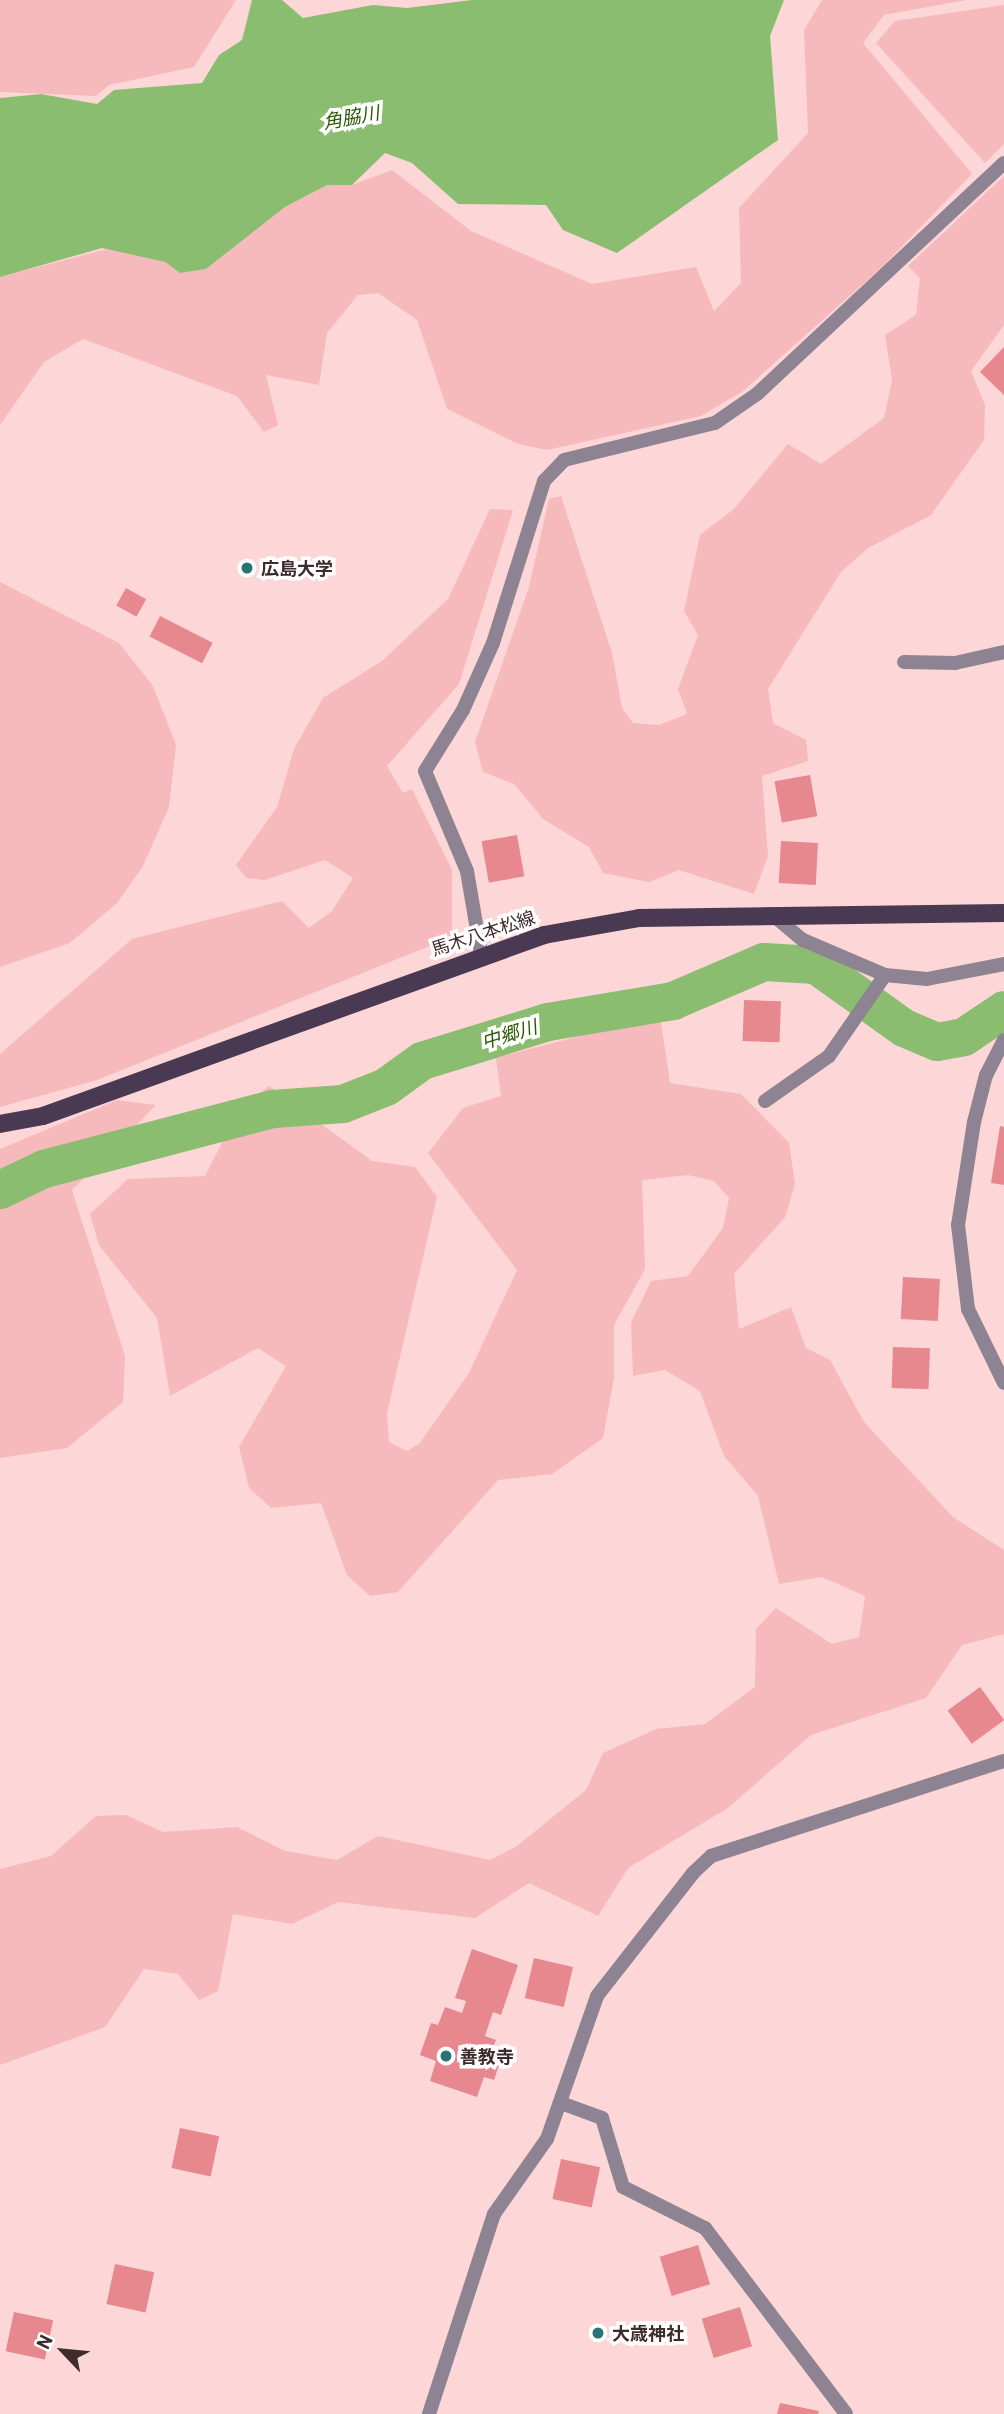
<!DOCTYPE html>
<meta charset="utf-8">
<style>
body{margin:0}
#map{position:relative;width:1004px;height:2414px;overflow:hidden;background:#fdd6d7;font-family:Barlow,"Noto Sans JP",sans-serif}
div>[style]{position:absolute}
.green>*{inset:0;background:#f6b9bc}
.water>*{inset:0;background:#8abd6f}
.river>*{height:38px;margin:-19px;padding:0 19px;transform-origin:19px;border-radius:19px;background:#8abd6f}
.building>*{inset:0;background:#e7878e;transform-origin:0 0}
.minor>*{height:14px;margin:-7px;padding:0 7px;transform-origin:7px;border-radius:7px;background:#8e8392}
.primary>*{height:18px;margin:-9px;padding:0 9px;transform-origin:9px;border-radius:9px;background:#4a3952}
.dots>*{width:19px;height:19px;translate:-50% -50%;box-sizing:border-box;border:4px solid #fff;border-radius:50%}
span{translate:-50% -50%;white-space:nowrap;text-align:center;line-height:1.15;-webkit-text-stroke:7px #fff;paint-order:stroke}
.poi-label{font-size:18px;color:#3e2b2c;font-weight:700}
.left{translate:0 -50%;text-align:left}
.street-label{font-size:18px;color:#3e2b2c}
.water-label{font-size:19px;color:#2b5903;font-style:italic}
.north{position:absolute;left:28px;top:2316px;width:70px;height:70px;-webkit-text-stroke:5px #fff;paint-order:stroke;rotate:296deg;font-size:19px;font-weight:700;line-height:28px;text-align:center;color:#3e2b2c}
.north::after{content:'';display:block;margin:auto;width:24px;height:32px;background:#3e2b2c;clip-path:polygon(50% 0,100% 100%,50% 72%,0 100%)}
</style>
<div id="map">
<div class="green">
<i style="clip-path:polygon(0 0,236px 0,194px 67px,109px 85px,96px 96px,0 92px)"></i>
<i style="clip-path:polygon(822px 0,966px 0,884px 15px,863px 43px,972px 174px,883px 266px,743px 391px,701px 416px,547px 450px,518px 444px,447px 409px,417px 320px,378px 293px,358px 295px,327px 333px,319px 385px,266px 375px,278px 425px,264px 432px,237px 396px,83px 339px,44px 362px,0 425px,0 277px,107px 249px,165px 262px,180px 273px,206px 269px,285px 207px,327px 185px,352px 185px,392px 170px,471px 231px,592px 284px,696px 267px,714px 311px,741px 283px,739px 208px,808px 133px,804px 30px)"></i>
<i style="clip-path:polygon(1004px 5px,1004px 144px,985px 163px,876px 43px,895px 21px)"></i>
<i style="clip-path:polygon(1004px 176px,1004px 325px,971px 371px,985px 405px,984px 440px,931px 515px,868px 548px,841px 572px,768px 689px,773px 723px,806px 740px,808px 761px,762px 776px,768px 856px,754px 894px,679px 870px,649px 882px,603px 873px,589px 847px,543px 819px,514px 784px,483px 772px,475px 742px,529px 587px,549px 499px,561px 496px,612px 653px,622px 708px,633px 723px,659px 725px,687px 714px,678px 689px,698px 635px,684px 611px,700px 535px,734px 509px,788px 444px,821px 464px,884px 418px,892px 380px,885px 335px,916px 315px,920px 278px,908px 266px)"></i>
<i style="clip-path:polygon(490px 509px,513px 510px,459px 684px,387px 766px,403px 793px,412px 789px,452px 870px,452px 937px,97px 1080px,0 1107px,0 1054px,132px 939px,282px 901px,309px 928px,332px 911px,353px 878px,325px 860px,265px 880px,246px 878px,236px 865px,277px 807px,294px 749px,323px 698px,382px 661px,448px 599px)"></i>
<i style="clip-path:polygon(0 582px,119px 643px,153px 686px,176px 745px,169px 807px,143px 866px,117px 903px,70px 943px,0 967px)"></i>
<i style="clip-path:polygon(660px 1015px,670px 1083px,741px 1094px,789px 1143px,795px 1184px,785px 1217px,734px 1274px,739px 1329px,791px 1307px,806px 1348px,830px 1360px,864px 1422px,953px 1517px,1004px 1550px,1004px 1634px,962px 1645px,926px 1698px,811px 1735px,728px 1808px,628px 1868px,598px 1916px,529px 1883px,475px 1918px,338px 1902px,292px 1924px,233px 1914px,218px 1991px,199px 2000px,178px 1974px,144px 1969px,105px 2027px,0 2065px,0 1869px,51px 1856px,96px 1816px,126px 1815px,163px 1832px,237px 1827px,285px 1851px,337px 1860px,378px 1836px,490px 1860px,517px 1846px,586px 1790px,603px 1753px,656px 1729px,705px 1724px,755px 1687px,756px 1629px,776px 1608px,832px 1644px,859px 1637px,865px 1596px,822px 1577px,779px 1584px,758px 1496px,724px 1456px,700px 1391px,665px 1370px,633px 1376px,631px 1323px,651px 1281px,688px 1276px,723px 1228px,729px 1198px,714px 1181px,688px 1175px,642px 1180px,645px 1269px,614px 1325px,614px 1378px,603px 1438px,552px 1474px,498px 1480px,398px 1592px,370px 1596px,347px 1575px,321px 1503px,271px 1508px,249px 1488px,239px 1447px,286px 1366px,258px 1348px,170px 1396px,157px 1318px,99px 1245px,90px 1214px,128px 1179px,205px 1176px,240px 1108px,269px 1086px,372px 1161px,415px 1167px,437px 1197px,387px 1413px,389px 1442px,407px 1451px,419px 1444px,469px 1373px,517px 1270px,428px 1153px,463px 1108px,501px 1096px,496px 1058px)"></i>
<i style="clip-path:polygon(117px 1100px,156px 1105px,72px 1190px,125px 1356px,123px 1402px,67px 1448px,0 1458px,0 1149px)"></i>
</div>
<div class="water">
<i style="clip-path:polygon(252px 0,282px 0,303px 18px,373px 5px,407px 8px,472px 0,784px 0,770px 36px,778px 140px,617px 253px,563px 230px,546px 205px,458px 204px,412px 163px,385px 153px,352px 185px,327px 185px,285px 207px,206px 269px,180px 273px,165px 262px,102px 248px,0 277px,0 98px,41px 94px,97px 104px,114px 90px,202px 83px,219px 55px,242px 40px)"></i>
</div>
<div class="river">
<i style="left:0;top:1190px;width:49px;rotate:-25.5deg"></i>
<i style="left:44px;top:1169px;width:237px;rotate:-14.7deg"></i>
<i style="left:273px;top:1109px;width:70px;rotate:-4.1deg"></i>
<i style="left:343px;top:1104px;width:46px;rotate:-21.6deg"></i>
<i style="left:386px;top:1087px;width:44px;rotate:-35.8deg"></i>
<i style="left:422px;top:1061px;width:132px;rotate:-17.2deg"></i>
<i style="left:548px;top:1022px;width:127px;rotate:-9.5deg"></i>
<i style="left:673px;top:1001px;width:99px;rotate:-23.2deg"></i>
<i style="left:764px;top:962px;width:52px;rotate:3.3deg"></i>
<i style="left:816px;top:965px;width:108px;rotate:35.6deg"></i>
<i style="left:904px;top:1028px;width:36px;rotate:23deg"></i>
<i style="left:937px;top:1042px;width:27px;rotate:-10deg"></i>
<i style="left:964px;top:1037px;width:48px;rotate:-34deg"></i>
</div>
<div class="building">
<i style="clip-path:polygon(1004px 347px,1004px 395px,980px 372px)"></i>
<i style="left:126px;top:588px;width:23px;height:20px;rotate:29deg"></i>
<i style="left:160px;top:616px;width:59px;height:23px;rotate:27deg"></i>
<i style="left:810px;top:775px;width:42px;height:36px;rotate:80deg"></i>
<i style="left:517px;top:835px;width:42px;height:36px;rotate:80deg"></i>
<i style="left:781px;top:841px;width:37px;height:42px;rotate:3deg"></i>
<i style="left:744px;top:1000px;width:37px;height:41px;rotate:2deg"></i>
<i style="clip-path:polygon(1000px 1126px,1004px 1127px,1004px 1185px,991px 1183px)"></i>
<i style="left:903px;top:1277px;width:37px;height:42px;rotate:3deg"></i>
<i style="left:893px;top:1347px;width:37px;height:41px;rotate:2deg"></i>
<i style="left:980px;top:1687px;width:41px;height:40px;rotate:54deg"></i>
<i style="clip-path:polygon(472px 1949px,518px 1965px,501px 2015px,493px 2012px,485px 2036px,496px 2040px,491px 2052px,502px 2056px,494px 2080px,484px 2077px,477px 2097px,430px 2081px,436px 2061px,420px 2055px,431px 2023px,438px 2025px,445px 2007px,462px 2013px,466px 2001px,455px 1998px)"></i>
<i style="left:534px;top:1958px;width:40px;height:41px;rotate:13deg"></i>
<i style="left:180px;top:2128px;width:40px;height:41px;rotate:12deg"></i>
<i style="left:561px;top:2159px;width:40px;height:41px;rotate:12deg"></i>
<i style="left:698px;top:2245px;width:41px;height:40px;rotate:73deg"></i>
<i style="left:115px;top:2264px;width:40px;height:41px;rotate:12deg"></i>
<i style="left:740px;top:2307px;width:41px;height:40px;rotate:73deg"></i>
<i style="left:14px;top:2312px;width:40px;height:40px;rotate:12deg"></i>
<i style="clip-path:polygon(780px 2403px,819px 2411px,818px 2414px,777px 2414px)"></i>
</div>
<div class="minor">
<i style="left:904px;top:662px;width:51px;rotate:1.1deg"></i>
<i style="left:955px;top:663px;width:50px;rotate:-12.7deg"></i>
<i style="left:774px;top:916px;width:38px;rotate:40deg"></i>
<i style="left:803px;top:940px;width:89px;rotate:23.1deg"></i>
<i style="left:885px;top:975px;width:42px;rotate:5.4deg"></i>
<i style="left:927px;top:979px;width:78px;rotate:-11deg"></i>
<i style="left:481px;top:953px;width:83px;rotate:-99.7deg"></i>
<i style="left:467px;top:871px;width:108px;rotate:-112.8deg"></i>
<i style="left:425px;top:771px;width:72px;rotate:-58.1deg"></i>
<i style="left:463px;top:710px;width:73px;rotate:-65.9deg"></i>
<i style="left:493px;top:643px;width:170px;rotate:-72.5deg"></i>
<i style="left:544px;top:481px;width:29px;rotate:-46deg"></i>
<i style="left:564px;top:460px;width:155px;rotate:-13.8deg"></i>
<i style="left:715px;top:423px;width:51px;rotate:-34.6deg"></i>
<i style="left:757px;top:394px;width:338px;rotate:-43.1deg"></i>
<i style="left:1004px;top:1040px;width:39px;rotate:117deg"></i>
<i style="left:986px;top:1075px;width:49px;rotate:104.3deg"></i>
<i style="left:974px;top:1122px;width:104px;rotate:98.8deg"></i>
<i style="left:958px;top:1225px;width:85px;rotate:83.2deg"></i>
<i style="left:968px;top:1309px;width:82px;rotate:64.1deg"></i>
<i style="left:765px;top:1101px;width:78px;rotate:-35.1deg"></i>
<i style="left:829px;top:1056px;width:98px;rotate:-55.3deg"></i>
<i style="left:561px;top:2103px;width:44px;rotate:20.1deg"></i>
<i style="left:602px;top:2118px;width:72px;rotate:73.1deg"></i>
<i style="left:623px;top:2187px;width:92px;rotate:26.6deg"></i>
<i style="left:705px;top:2228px;width:233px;rotate:52.8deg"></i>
<i style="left:429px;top:2414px;width:210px;rotate:-72deg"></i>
<i style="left:494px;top:2214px;width:92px;rotate:-54.8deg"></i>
<i style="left:547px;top:2139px;width:151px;rotate:-70.7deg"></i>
<i style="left:597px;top:1996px;width:156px;rotate:-52deg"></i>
<i style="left:693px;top:1873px;width:25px;rotate:-43deg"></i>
<i style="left:711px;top:1856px;width:308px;rotate:-18deg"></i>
</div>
<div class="primary">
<i style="left:0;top:1124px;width:44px;rotate:-10.5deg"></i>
<i style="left:43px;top:1116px;width:533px;rotate:-19.86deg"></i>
<i style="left:544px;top:935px;width:97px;rotate:-10.1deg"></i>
<i style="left:639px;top:918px;width:365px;rotate:-0.8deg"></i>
</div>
<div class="dots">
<i style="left:247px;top:568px;background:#287373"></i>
<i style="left:446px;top:2056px;background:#287373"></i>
<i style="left:598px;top:2333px;background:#287373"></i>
</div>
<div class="poi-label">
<span class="left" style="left:261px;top:568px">広島大学</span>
<span class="left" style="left:460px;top:2056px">善教寺</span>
<span class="left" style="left:612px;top:2333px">大歳神社</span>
</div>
<div class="street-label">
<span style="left:483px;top:933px;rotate:-18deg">馬木八本松線</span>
</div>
<div class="water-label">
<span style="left:351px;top:117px;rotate:-10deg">角脇川</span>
<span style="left:509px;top:1034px;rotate:-17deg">中郷川</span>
</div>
<div class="north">N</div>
</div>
